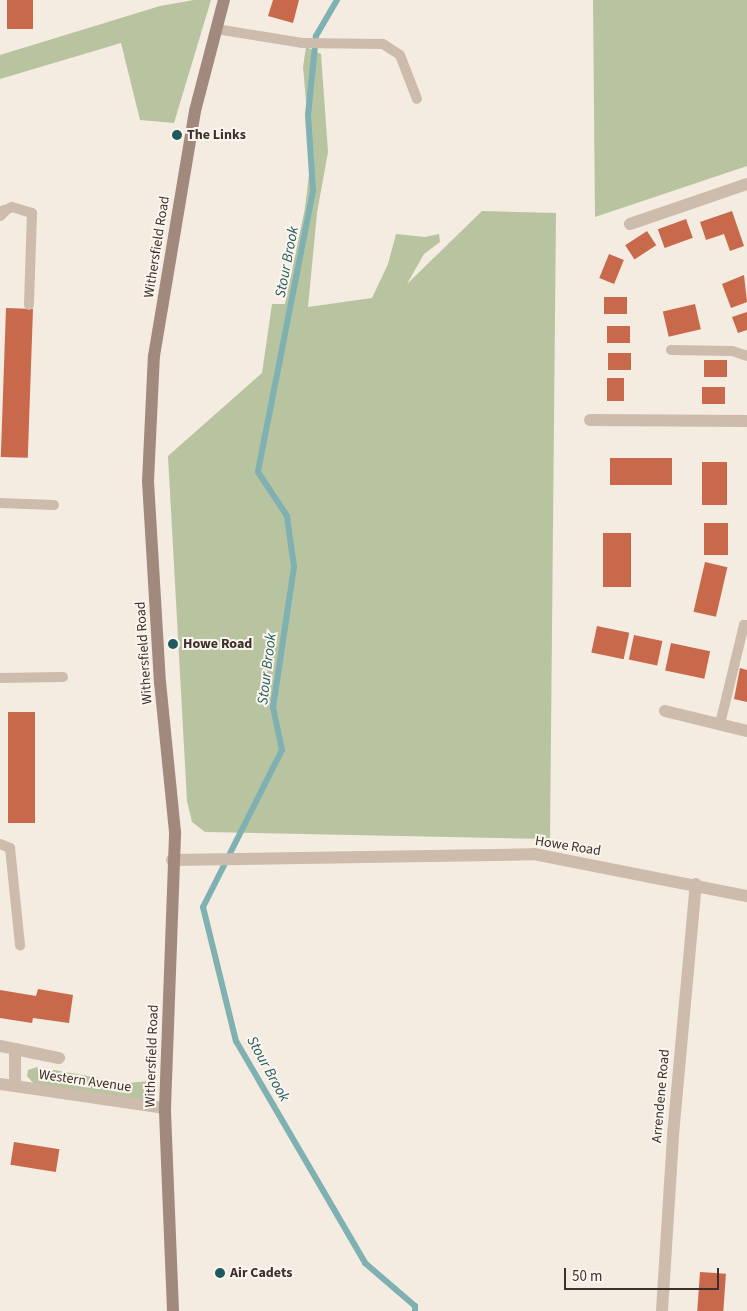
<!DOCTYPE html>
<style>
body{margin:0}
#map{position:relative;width:747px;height:1311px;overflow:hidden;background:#f4ebe1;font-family:"Source Sans 3",sans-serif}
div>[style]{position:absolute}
.green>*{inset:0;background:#b8c4a0}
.stream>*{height:6px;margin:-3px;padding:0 3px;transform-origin:3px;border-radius:3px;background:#7fb0b2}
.building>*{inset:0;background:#c8694b;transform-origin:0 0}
.lane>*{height:10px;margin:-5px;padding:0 5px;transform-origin:5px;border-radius:5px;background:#cdbbac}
.street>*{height:12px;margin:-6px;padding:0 6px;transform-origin:6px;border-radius:6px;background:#cdbbac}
.secondary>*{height:12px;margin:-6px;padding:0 6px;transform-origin:6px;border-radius:6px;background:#a18a7d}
.dots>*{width:14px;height:14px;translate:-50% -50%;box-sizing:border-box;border:2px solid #fbf5ee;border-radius:50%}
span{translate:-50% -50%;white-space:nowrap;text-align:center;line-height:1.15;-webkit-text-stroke:4px #fbf5ee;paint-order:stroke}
.poi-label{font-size:14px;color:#3b302b;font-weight:700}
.left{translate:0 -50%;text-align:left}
.street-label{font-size:14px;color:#3b302b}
.water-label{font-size:15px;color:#1f5a5e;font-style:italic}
.scale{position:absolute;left:564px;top:1268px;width:155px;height:22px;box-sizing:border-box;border:2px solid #3b302b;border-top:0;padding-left:6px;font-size:15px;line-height:18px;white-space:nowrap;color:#3b302b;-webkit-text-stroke:4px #fbf5ee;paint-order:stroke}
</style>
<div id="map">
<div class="green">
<i style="clip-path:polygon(194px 0,211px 0,174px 123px,140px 120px,121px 43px,0 79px,0 55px,160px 6px)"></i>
<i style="clip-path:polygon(593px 0,747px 0,747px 166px,595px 217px)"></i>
<i style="clip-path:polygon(306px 47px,321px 54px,328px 152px,317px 213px,308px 307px,372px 298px,388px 264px,396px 234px,425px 237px,439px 234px,440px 242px,424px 254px,407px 284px,482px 211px,556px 213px,550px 839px,205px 832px,192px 822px,187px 801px,168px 456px,262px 373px,272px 304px,285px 304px,305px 208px,311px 158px,303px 67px)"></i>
<i style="clip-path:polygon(37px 1067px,127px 1083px,150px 1081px,149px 1093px,147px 1099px,138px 1100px,34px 1084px,27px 1076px,28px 1070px)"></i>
</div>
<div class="stream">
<i style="left:337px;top:0;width:42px;rotate:120.3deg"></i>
<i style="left:316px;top:36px;width:79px;rotate:95.8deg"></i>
<i style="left:308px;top:115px;width:76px;rotate:86.2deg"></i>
<i style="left:313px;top:191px;width:286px;rotate:101.1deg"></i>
<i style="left:258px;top:472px;width:53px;rotate:56.6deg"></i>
<i style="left:287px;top:516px;width:51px;rotate:82.2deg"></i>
<i style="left:294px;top:567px;width:142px;rotate:98.5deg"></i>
<i style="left:273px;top:707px;width:44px;rotate:78.2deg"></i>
<i style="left:282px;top:750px;width:176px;rotate:116.7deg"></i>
<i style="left:203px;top:907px;width:138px;rotate:76.2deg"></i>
<i style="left:236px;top:1041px;width:257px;rotate:59.8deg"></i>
<i style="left:365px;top:1263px;width:66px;rotate:40.7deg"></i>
<i style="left:415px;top:1306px;width:5px;rotate:90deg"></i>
</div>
<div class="building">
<i style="left:7px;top:0;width:26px;height:29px"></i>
<i style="clip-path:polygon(273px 0,299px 0,293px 23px,268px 16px)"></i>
<i style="clip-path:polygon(732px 211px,744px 246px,730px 251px,724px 234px,706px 240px,700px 222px)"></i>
<i style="left:686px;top:219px;width:20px;height:30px;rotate:70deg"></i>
<i style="left:647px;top:231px;width:17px;height:26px;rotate:57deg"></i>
<i style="left:609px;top:254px;width:16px;height:26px;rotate:22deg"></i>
<i style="clip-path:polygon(744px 275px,747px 302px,731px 308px,722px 284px)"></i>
<i style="left:604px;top:297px;width:23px;height:17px"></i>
<i style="left:695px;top:304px;width:26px;height:33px;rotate:77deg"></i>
<i style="left:6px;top:308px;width:27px;height:149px;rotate:2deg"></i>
<i style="clip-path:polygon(747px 312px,747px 330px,738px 333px,732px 317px)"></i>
<i style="left:607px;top:326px;width:23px;height:17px"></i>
<i style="left:608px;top:353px;width:23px;height:17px"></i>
<i style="left:704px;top:360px;width:23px;height:17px"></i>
<i style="left:607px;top:378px;width:17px;height:23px"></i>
<i style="left:702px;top:387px;width:23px;height:17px"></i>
<i style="left:610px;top:458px;width:62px;height:27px"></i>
<i style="left:702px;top:462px;width:25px;height:43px"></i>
<i style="left:704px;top:523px;width:24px;height:32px"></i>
<i style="left:603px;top:533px;width:28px;height:54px"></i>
<i style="left:705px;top:562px;width:23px;height:51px;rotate:13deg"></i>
<i style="left:597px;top:626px;width:33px;height:27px;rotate:12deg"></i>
<i style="left:634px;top:635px;width:29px;height:25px;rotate:12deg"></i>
<i style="left:671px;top:643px;width:40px;height:28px;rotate:12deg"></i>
<i style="clip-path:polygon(740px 668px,747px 670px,747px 702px,734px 699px)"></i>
<i style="left:8px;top:712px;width:27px;height:111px"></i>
<i style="clip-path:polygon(38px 989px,73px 995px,69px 1023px,33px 1018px,32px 1023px,0 1018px,0 990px,36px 996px)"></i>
<i style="left:14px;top:1142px;width:46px;height:23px;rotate:9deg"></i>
<i style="left:700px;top:1272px;width:26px;height:39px;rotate:4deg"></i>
</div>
<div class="lane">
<i style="left:216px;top:29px;width:87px;rotate:9.2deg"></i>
<i style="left:302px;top:43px;width:81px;rotate:0.7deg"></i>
<i style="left:383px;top:44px;width:20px;rotate:33deg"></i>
<i style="left:400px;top:55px;width:47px;rotate:68.9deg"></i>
<i style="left:4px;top:211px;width:9px;rotate:-27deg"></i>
<i style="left:12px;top:207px;width:21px;rotate:17deg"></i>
<i style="left:32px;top:213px;width:92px;rotate:91.9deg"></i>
<i style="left:671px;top:350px;width:61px;rotate:0.9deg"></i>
<i style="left:732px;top:351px;width:16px;rotate:18deg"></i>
<i style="left:0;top:503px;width:54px;rotate:2.1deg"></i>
<i style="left:0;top:678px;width:63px;rotate:-0.9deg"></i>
<i style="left:720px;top:724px;width:102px;rotate:-76.4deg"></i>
<i style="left:744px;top:625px;width:3px"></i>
<i style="left:0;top:844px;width:11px;rotate:22deg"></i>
<i style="left:10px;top:848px;width:98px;rotate:84.1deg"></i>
</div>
<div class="street">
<i style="left:0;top:215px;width:6px;rotate:-45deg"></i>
<i style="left:630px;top:224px;width:124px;rotate:-18.9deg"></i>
<i style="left:590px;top:420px;width:157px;rotate:0.4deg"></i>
<i style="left:665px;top:711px;width:84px;rotate:13.7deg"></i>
<i style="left:172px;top:860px;width:362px;rotate:-0.9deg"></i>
<i style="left:534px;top:854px;width:217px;rotate:11.2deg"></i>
<i style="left:0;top:1046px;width:15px;rotate:11deg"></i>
<i style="left:15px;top:1049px;width:37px;rotate:90deg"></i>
<i style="left:15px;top:1049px;width:45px;rotate:11.6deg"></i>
<i style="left:0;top:1084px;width:167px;rotate:8.3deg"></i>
<i style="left:662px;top:1311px;width:176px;rotate:-86.4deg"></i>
<i style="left:673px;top:1135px;width:252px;rotate:-84.8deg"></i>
</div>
<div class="secondary">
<i style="left:173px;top:1311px;width:203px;rotate:-92.3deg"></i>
<i style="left:165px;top:1108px;width:276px;rotate:-87.9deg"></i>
<i style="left:175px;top:832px;width:150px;rotate:-95.7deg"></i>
<i style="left:160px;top:683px;width:202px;rotate:-93.4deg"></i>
<i style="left:148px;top:481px;width:125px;rotate:-87.3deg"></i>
<i style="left:154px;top:356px;width:248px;rotate:-80.5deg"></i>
<i style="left:195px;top:111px;width:115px;rotate:-75.4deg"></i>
</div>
<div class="dots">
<i style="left:177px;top:135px;background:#1f5a5e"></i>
<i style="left:173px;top:644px;background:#1f5a5e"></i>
<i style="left:220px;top:1273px;background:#1f5a5e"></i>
</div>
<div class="poi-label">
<span class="left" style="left:187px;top:135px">The Links</span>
<span class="left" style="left:183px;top:644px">Howe Road</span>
<span class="left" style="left:230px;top:1273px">Air Cadets</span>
</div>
<div class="street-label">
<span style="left:157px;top:247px;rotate:-81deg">Withersfield Road</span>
<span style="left:144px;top:653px;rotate:-94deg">Withersfield Road</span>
<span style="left:568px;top:846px;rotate:9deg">Howe Road</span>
<span style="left:152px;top:1056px;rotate:-88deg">Withersfield Road</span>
<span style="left:85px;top:1081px;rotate:8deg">Western Avenue</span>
<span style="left:661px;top:1096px;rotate:-85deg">Arrendene Road</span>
</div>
<div class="water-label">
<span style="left:287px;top:262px;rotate:-79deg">Stour Brook</span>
<span style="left:267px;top:669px;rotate:-83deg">Stour Brook</span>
<span style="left:268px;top:1069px;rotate:61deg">Stour Brook</span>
</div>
<div class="scale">50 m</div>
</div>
